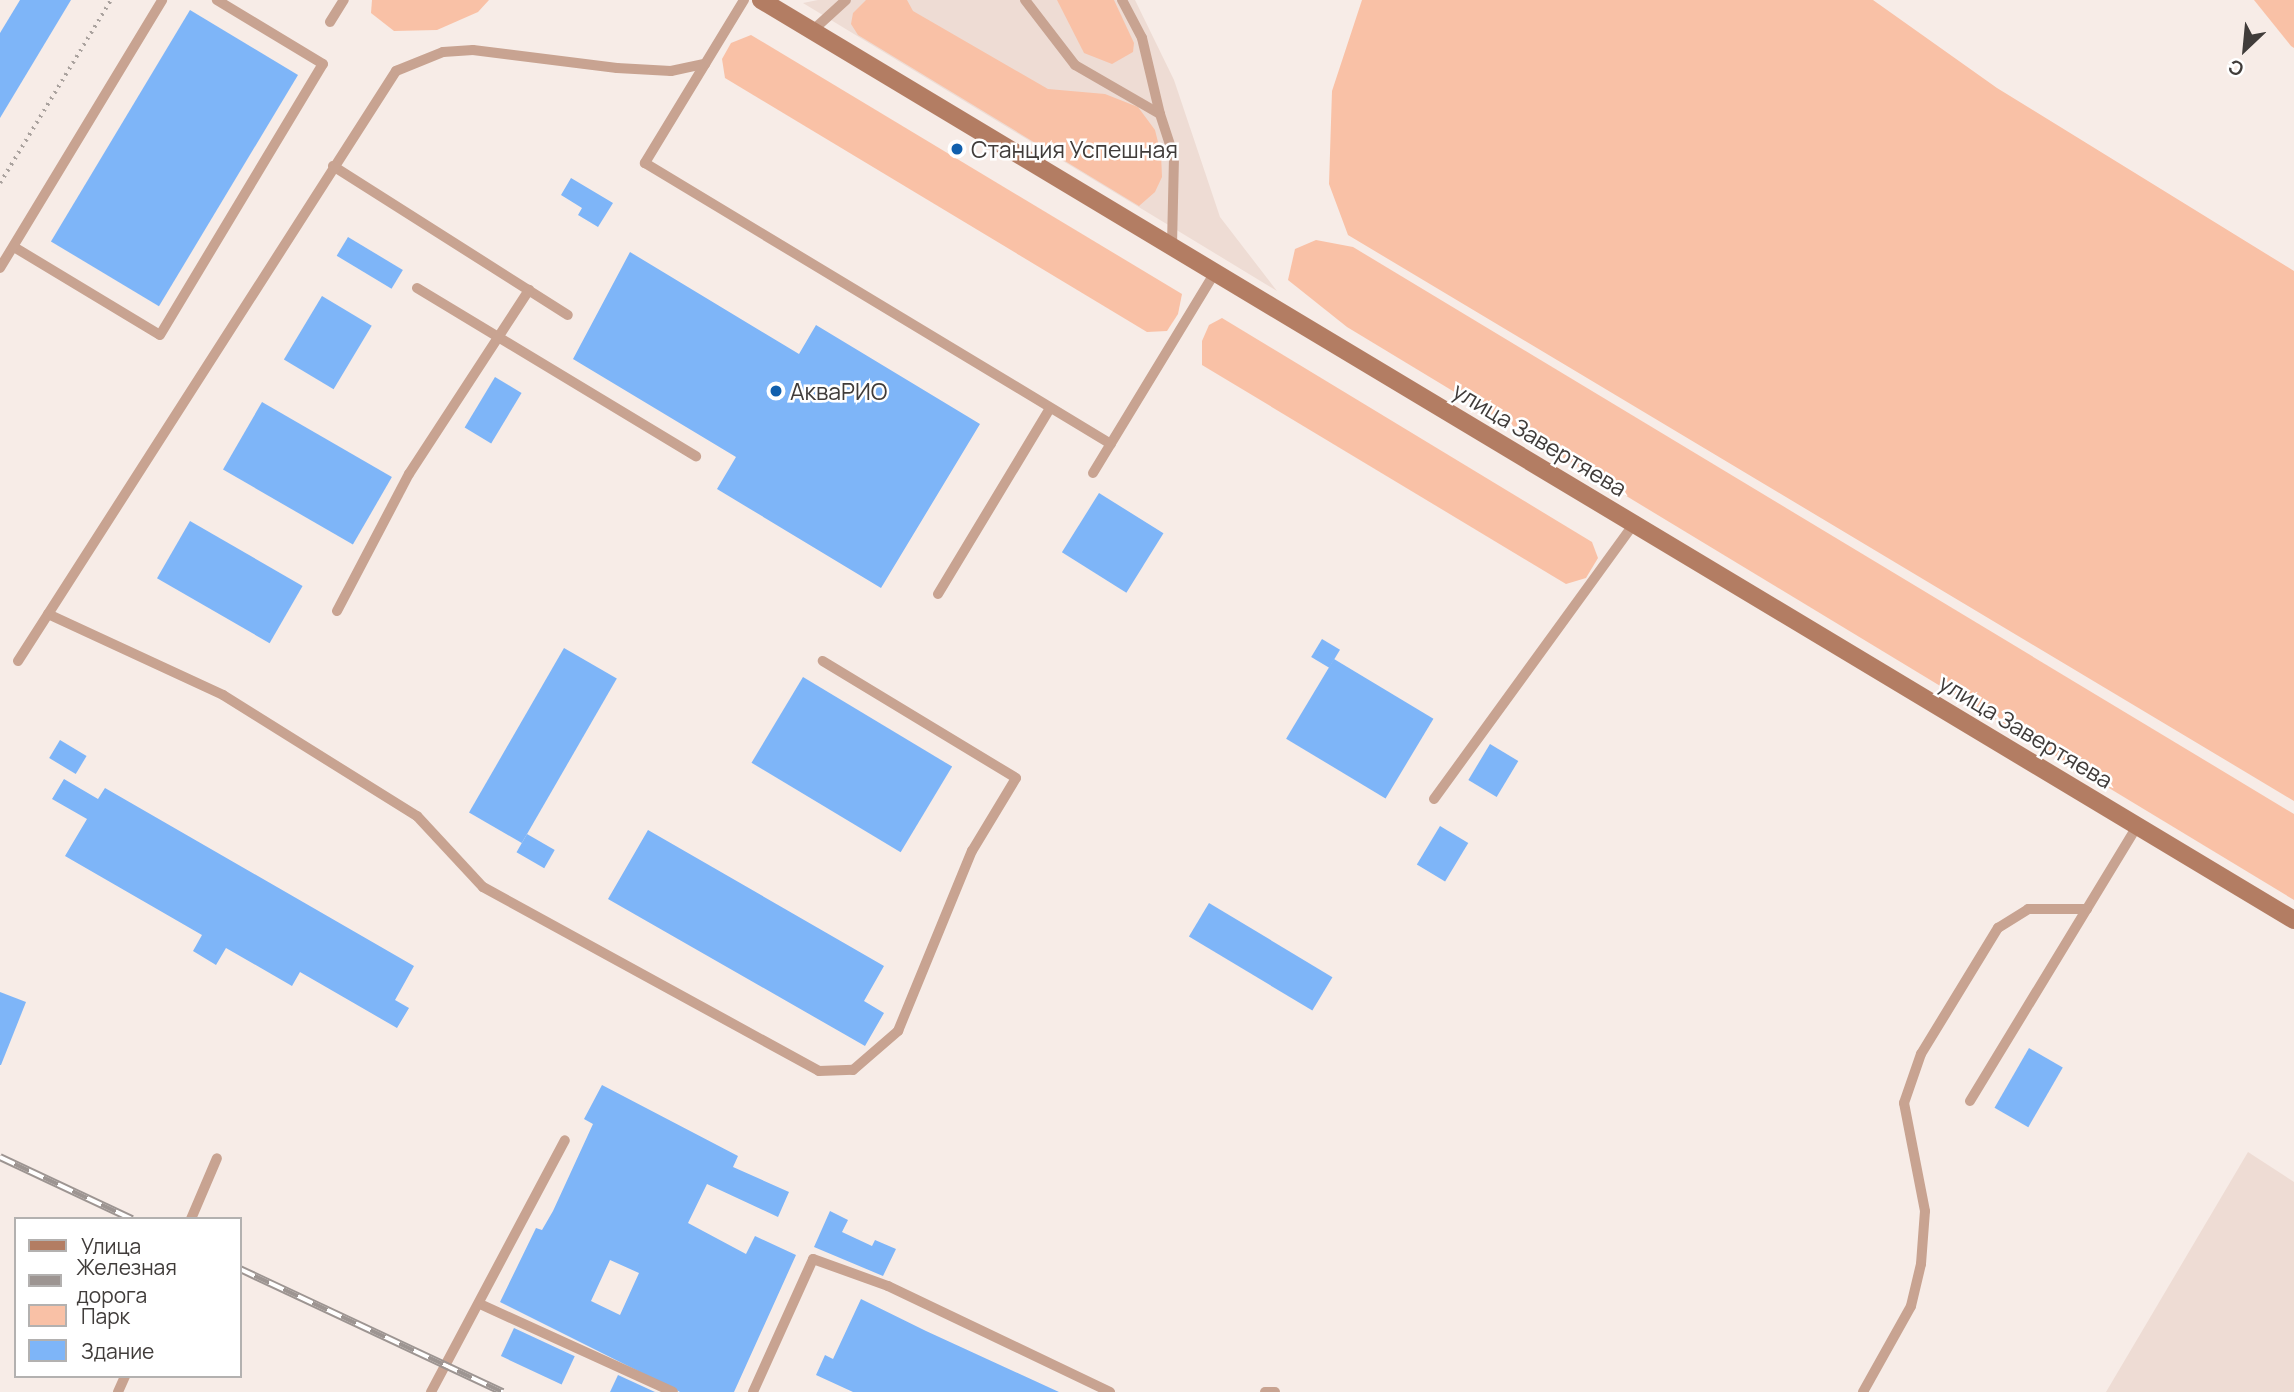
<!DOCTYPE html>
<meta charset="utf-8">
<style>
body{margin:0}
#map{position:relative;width:2294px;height:1392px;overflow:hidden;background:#f7ece7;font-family:Manrope,sans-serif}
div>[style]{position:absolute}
.built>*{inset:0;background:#eedcd4}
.green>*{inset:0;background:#f9c1a6}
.building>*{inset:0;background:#7eb5f8;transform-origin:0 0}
.path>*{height:3.5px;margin-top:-1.75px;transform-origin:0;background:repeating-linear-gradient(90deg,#aaa29e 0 2px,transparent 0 7px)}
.lane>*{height:10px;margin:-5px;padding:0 5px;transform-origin:5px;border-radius:5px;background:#c8a391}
.secondary>*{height:18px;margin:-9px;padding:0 9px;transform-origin:9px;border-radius:9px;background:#b37d63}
.rail>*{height:8px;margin-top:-4px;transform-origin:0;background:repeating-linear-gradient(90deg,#fff 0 16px,#9d9592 0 32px);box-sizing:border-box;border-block:2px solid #9d9592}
.dots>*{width:19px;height:19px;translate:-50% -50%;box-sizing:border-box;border:4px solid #fff;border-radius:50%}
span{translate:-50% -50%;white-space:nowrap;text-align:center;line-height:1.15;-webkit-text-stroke:5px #fff;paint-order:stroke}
.poi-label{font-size:23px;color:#403c3a}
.left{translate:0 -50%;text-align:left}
.street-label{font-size:23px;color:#403c3a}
.legend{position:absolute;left:14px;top:1217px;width:228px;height:161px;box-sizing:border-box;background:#fff;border:2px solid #b3b1b0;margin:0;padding:9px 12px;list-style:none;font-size:21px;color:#403c3a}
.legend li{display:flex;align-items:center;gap:14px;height:35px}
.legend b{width:35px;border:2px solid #b3b1b0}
.north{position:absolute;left:2210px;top:14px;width:70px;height:70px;-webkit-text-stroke:5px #fff;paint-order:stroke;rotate:206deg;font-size:19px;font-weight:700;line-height:28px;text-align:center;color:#403c3a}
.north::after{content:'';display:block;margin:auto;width:24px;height:32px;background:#403c3a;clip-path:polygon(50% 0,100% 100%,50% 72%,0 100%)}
</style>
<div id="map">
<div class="built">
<i style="clip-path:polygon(818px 0,1135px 0,1174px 80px,1220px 217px,1277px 291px,803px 3px)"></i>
<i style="clip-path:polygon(2248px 1152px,2294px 1182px,2294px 1392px,2106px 1392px)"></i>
</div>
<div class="green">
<i style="clip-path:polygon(372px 0,489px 0,478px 12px,437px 30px,394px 31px,371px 13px)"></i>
<i style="clip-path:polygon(866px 0,907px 0,913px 11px,1048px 89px,1105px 94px,1138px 107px,1155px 130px,1161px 154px,1162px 177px,1155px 192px,1139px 206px,858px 35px,851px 24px,853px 13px)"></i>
<i style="clip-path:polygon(1057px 0,1114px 0,1134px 43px,1133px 52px,1112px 64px,1084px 53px)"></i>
<i style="clip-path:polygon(1362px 0,1873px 0,1997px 88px,2294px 271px,2294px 801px,1348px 235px,1329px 184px,1332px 91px)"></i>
<i style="clip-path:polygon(2254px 0,2294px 0,2294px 48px,2291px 46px)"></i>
<i style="clip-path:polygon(751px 35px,1182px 294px,1178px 314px,1167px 331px,1147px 332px,725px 78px,722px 59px,731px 43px)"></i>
<i style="clip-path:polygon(1316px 240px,1353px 247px,2294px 814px,2294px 900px,1347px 327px,1288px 280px,1295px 249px)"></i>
<i style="clip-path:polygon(1222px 318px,1592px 542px,1598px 558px,1586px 578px,1566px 584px,1202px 365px,1202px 341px,1209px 325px)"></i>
</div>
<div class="building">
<i style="clip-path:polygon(20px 0,71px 0,0 118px,0 33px)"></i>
<i style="left:190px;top:10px;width:126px;height:270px;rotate:31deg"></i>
<i style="clip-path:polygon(571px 178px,613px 203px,598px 227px,578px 215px,582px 208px,561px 195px)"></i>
<i style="left:348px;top:237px;width:64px;height:22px;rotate:31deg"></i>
<i style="clip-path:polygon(630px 252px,799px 354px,816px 325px,980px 424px,881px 588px,717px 489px,736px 457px,573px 359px)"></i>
<i style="left:322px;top:296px;width:58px;height:74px;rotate:31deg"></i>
<i style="left:495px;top:377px;width:31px;height:59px;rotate:31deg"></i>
<i style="left:262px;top:402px;width:150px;height:78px;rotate:30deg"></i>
<i style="left:1099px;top:493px;width:76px;height:70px;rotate:32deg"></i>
<i style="left:190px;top:521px;width:130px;height:66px;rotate:30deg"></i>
<i style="left:1322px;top:639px;width:21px;height:21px;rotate:31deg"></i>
<i style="left:564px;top:648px;width:61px;height:190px;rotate:30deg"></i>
<i style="left:1334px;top:659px;width:116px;height:93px;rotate:31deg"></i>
<i style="left:803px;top:677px;width:174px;height:100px;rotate:31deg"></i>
<i style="left:60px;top:740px;width:31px;height:21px;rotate:31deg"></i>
<i style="left:1490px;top:744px;width:33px;height:42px;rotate:31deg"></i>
<i style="clip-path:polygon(64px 779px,98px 799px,105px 788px,414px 966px,395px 1000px,409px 1008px,397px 1028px,300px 972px,292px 986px,226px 948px,216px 965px,193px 951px,202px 935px,65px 856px,87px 819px,52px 799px)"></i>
<i style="left:1440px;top:826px;width:33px;height:45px;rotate:31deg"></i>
<i style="clip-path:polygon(648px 830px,884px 966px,864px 1001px,884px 1013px,865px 1046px,608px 899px)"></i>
<i style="left:527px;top:834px;width:32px;height:21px;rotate:30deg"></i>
<i style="left:1209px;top:903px;width:144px;height:39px;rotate:31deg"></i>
<i style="clip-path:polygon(0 992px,26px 1002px,1px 1065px,0 1065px)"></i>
<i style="left:2029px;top:1048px;width:39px;height:69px;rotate:30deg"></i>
<i style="clip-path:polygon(evenodd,602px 1085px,738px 1156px,733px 1167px,789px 1192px,778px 1217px,707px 1184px,688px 1223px,746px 1254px,755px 1236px,796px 1255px,734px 1392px,680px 1392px,500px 1302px,536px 1228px,542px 1230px,553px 1211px,593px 1124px,584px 1119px,602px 1085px,610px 1260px,639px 1273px,620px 1315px,591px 1301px,610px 1260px)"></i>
<i style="clip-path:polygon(830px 1211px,848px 1220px,842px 1232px,872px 1246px,875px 1240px,896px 1249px,883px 1276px,814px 1247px)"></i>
<i style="clip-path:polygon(861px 1299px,926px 1331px,1059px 1392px,853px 1392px,816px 1375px,825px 1355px,833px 1359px)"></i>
<i style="left:514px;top:1328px;width:67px;height:31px;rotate:25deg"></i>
<i style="clip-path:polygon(618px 1375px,655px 1392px,610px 1392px)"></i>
</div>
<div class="path">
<i style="left:0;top:183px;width:214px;rotate:-58.8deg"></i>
</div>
<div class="lane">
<i style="left:744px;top:0;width:191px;rotate:121.3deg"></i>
<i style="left:645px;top:163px;width:544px;rotate:31.09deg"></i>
<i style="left:1025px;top:0;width:82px;rotate:52.4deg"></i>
<i style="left:1075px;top:65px;width:98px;rotate:30deg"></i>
<i style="left:1160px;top:114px;width:45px;rotate:72deg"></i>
<i style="left:1174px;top:157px;width:91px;rotate:91.3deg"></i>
<i style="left:1122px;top:0;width:43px;rotate:62.2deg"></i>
<i style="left:1142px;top:38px;width:78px;rotate:76.7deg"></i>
<i style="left:330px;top:22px;width:26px;rotate:-58deg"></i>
<i style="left:812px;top:31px;width:46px;rotate:-42.4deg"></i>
<i style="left:333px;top:166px;width:278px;rotate:32.4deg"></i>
<i style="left:14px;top:247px;width:170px;rotate:31.1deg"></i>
<i style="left:160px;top:335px;width:316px;rotate:-59deg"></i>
<i style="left:323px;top:64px;width:124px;rotate:-148.9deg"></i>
<i style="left:0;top:268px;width:313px;rotate:-58.8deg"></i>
<i style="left:417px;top:288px;width:326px;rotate:31.1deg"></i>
<i style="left:1093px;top:473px;width:233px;rotate:-58.7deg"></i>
<i style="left:938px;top:594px;width:217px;rotate:-58.9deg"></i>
<i style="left:337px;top:611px;width:155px;rotate:-62.3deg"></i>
<i style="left:409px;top:474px;width:220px;rotate:-56.9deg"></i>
<i style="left:48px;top:614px;width:193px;rotate:24.8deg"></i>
<i style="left:223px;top:695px;width:229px;rotate:32deg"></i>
<i style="left:417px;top:816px;width:97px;rotate:47.1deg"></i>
<i style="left:483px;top:887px;width:383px;rotate:28.7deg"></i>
<i style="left:819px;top:1071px;width:34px;rotate:-2deg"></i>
<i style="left:853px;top:1070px;width:60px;rotate:-40.9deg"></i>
<i style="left:898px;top:1031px;width:195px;rotate:-67.7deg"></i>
<i style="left:972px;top:851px;width:85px;rotate:-58.9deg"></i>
<i style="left:1016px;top:778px;width:226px;rotate:-148.8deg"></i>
<i style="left:18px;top:661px;width:701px;rotate:-57.35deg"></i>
<i style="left:396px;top:71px;width:51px;rotate:-22deg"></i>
<i style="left:443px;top:52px;width:30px;rotate:-4deg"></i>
<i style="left:473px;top:50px;width:145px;rotate:7.1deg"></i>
<i style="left:617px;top:68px;width:54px;rotate:3.2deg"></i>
<i style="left:671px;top:71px;width:35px;rotate:-12deg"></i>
<i style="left:1434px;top:799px;width:340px;rotate:-54deg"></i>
<i style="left:1970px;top:1101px;width:322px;rotate:-58.7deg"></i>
<i style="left:191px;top:1219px;width:66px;rotate:-66.9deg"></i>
<i style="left:480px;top:1304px;width:212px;rotate:24.5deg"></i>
<i style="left:118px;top:1392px;width:17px;rotate:-66deg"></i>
<i style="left:431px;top:1392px;width:285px;rotate:-62deg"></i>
<i style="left:753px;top:1392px;width:146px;rotate:-65.7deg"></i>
<i style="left:813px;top:1259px;width:80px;rotate:19.8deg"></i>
<i style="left:888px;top:1286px;width:246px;rotate:25.5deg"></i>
<i style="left:1265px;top:1392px;width:10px"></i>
<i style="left:1863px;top:1392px;width:98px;rotate:-60.8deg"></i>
<i style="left:1911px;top:1306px;width:43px;rotate:-76.6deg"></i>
<i style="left:1921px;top:1264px;width:53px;rotate:-85.7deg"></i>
<i style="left:1925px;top:1211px;width:110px;rotate:-101deg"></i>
<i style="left:1904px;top:1103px;width:52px;rotate:-70.9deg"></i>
<i style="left:1921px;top:1054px;width:148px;rotate:-58.6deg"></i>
<i style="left:1998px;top:928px;width:36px;rotate:-32deg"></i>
<i style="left:2028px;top:909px;width:59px"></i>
</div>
<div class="secondary">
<i style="left:761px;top:0;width:1788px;rotate:30.97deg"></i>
</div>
<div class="rail">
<i style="left:0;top:1157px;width:146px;rotate:25.2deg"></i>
<i style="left:240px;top:1269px;width:290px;rotate:25.1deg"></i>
</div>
<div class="dots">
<i style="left:957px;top:149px;background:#115fad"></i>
<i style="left:776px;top:391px;background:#115fad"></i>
</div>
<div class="poi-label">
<span class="left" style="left:971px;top:149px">Станция Успешная</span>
<span class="left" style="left:790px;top:391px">АкваРИО</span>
</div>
<div class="street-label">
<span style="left:1540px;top:439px;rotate:31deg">улица Завертяева</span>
<span style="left:2026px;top:731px;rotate:31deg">улица Завертяева</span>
</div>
<ul class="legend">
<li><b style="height:9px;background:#b37d63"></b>Улица</li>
<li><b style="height:9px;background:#9d9592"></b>Железная дорога</li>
<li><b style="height:19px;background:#f9c1a6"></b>Парк</li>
<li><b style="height:19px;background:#7eb5f8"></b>Здание</li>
</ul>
<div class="north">С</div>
</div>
